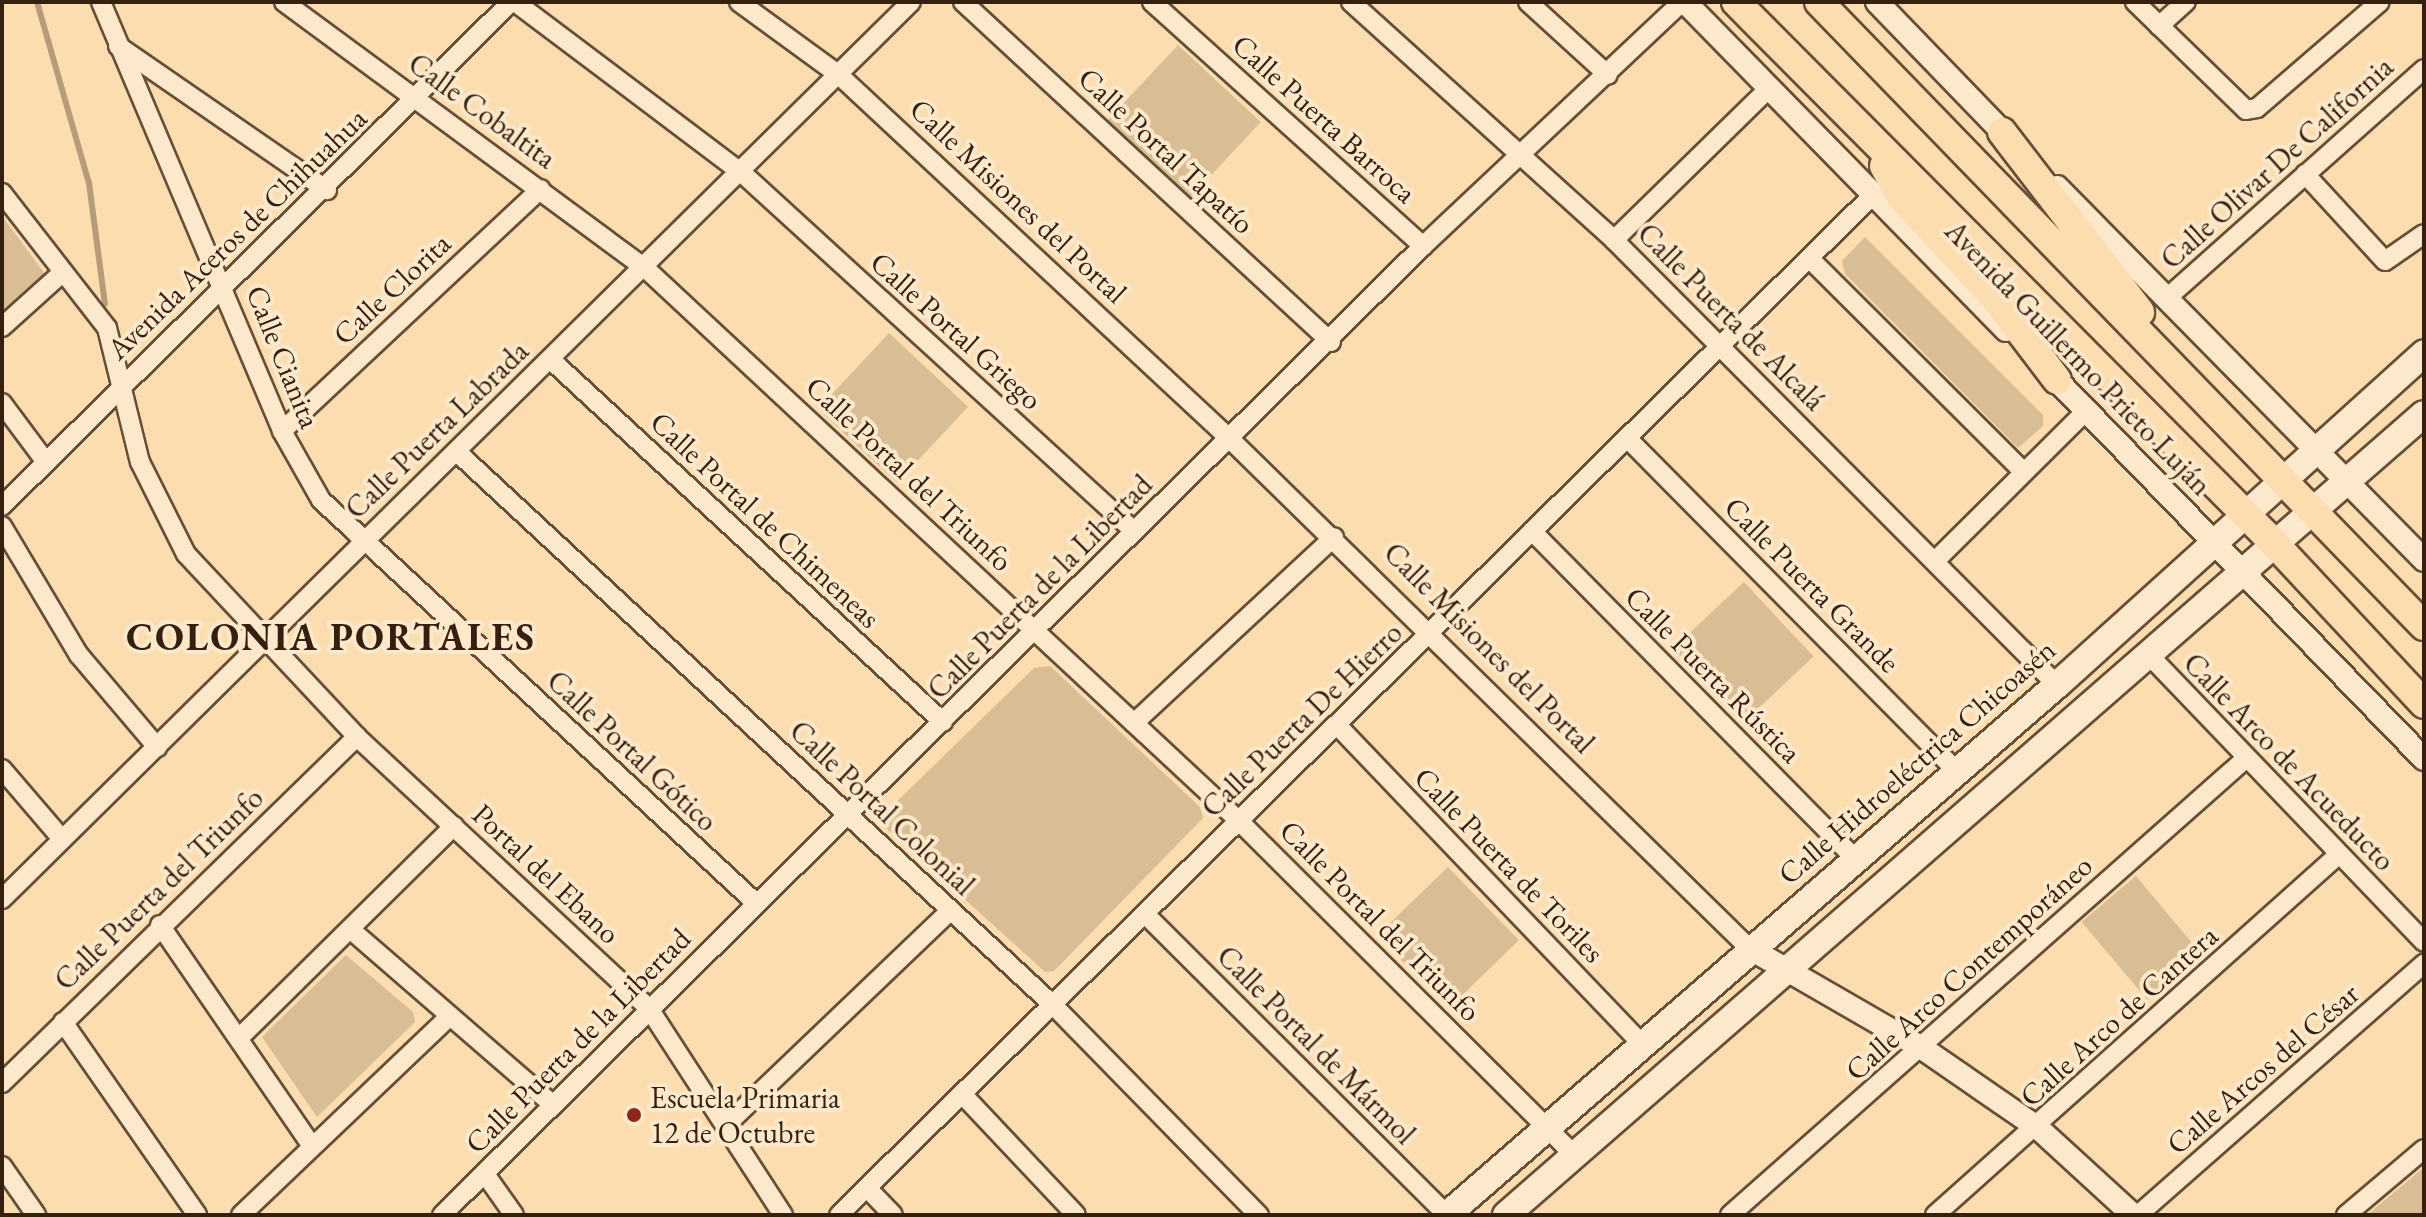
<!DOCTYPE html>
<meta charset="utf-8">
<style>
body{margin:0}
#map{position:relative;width:2426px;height:1217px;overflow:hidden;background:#fbddaf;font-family:"EB Garamond",serif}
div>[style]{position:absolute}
.green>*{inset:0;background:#d9bd94;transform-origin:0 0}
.stream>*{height:6px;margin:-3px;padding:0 3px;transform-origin:3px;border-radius:3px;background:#b89c79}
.roads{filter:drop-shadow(2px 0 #664e37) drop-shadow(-2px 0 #664e37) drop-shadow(0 2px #664e37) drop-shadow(0 -2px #664e37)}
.minor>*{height:18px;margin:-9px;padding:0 9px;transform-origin:9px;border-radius:9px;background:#fce9cb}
.tertiary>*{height:22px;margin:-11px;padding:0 11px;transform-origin:11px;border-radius:11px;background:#fce9cb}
.secondary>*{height:26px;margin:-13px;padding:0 13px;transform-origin:13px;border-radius:13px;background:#fce9cb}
.primary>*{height:28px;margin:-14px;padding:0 14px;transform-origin:14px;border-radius:14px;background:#fbddaf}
.dots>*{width:22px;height:22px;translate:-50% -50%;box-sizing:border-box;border:4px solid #fce9cb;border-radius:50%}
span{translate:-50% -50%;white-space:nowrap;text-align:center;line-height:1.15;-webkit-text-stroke:8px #fce9cb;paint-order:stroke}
.street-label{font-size:30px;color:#351f0f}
.poi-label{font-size:30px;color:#351f0f}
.left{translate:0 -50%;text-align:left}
.district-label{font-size:38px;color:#351f0f;font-weight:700;letter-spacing:2px}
.frame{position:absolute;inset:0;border:4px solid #351f0f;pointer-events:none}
</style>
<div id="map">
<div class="green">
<i style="left:1178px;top:45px;width:113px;height:104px;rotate:43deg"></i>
<i style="clip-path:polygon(2px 216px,48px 278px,2px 316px)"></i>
<i style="clip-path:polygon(1865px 237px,2043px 415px,2043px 426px,2018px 448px,1845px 274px,1842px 261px)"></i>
<i style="left:889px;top:333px;width:108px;height:104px;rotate:43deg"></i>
<i style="left:1744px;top:582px;width:102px;height:97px;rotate:47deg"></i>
<i style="clip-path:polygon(1050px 666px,1200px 807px,1203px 818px,1054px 971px,1045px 972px,885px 827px,885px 813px,1034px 668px)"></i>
<i style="left:1448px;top:867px;width:102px;height:98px;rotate:46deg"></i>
<i style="left:2136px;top:876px;width:102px;height:71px;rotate:50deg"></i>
<i style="clip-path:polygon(346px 955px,413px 1012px,415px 1022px,317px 1117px,262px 1037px)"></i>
<i style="clip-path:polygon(2422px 1169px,2424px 1215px,2367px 1215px)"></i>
</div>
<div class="stream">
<i style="left:37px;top:2px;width:188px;rotate:74deg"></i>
<i style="left:89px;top:183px;width:122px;rotate:82.5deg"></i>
</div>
<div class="roads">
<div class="minor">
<i style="left:101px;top:2px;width:466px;rotate:67.1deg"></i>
<i style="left:282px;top:431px;width:79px;rotate:60.5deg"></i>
<i style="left:321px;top:500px;width:594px;rotate:42.82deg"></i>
<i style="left:284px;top:2px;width:447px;rotate:36.4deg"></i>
<i style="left:644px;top:267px;width:812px;rotate:42.95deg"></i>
<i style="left:1238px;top:820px;width:474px;rotate:44.9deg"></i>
<i style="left:515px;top:2px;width:283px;rotate:37deg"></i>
<i style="left:741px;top:172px;width:532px;rotate:42.41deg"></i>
<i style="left:739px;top:2px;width:124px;rotate:36.1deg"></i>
<i style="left:839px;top:75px;width:537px;rotate:42.96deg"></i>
<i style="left:1232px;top:441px;width:724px;rotate:44.44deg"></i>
<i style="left:963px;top:2px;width:501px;rotate:42.74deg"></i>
<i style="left:1152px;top:2px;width:365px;rotate:42deg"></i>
<i style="left:1351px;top:2px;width:355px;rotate:42.1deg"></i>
<i style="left:1614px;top:240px;width:628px;rotate:45.13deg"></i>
<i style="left:1528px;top:2px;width:108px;rotate:42.4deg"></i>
<i style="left:2135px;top:2px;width:155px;rotate:44.2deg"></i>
<i style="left:2246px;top:110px;width:11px;rotate:-10deg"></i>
<i style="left:2257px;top:108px;width:162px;rotate:-40.8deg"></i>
<i style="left:2159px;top:26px;width:36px;rotate:-42deg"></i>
<i style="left:118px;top:46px;width:254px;rotate:34.6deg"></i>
<i style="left:2305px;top:174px;width:118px;rotate:47.4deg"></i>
<i style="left:2385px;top:261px;width:47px;rotate:-34.7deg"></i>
<i style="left:2px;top:193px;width:171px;rotate:52.1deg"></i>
<i style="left:107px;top:328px;width:138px;rotate:76.2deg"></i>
<i style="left:140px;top:462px;width:103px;rotate:63.4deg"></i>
<i style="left:186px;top:554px;width:250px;rotate:46.9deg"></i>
<i style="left:357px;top:737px;width:397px;rotate:42.9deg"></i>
<i style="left:648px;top:1007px;width:248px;rotate:57deg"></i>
<i style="left:1614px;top:240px;width:216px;rotate:-44.4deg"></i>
<i style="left:1811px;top:260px;width:299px;rotate:44.9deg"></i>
<i style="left:2167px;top:298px;width:344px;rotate:-41.7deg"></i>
<i style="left:2px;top:327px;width:81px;rotate:-42deg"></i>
<i style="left:550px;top:359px;width:535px;rotate:42.73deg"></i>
<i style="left:2px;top:403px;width:74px;rotate:53.3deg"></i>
<i style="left:282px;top:431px;width:354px;rotate:-43.1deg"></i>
<i style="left:1628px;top:439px;width:467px;rotate:45.3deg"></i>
<i style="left:457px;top:452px;width:814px;rotate:42.86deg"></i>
<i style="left:1054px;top:1006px;width:293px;rotate:45.6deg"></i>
<i style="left:2px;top:506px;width:716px;rotate:-44.72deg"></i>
<i style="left:2px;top:526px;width:150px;rotate:59.2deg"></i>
<i style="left:79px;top:655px;width:121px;rotate:49.7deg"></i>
<i style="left:1532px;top:531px;width:460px;rotate:45.4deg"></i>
<i style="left:1935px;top:561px;width:209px;rotate:-44.8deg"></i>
<i style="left:2147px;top:653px;width:400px;rotate:46.2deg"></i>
<i style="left:1134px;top:723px;width:273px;rotate:-42.9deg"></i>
<i style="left:1337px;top:725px;width:440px;rotate:46.3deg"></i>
<i style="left:2px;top:769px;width:92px;rotate:49.4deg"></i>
<i style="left:2px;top:899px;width:1277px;rotate:-44.62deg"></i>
<i style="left:1145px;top:914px;width:426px;rotate:44.9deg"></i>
<i style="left:160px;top:925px;width:268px;rotate:55.5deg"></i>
<i style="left:350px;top:929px;width:266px;rotate:40.9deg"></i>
<i style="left:63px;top:1022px;width:235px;rotate:55.2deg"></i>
<i style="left:239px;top:1038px;width:302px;rotate:-44.6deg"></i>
<i style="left:2px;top:1083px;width:496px;rotate:-44.3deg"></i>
<i style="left:964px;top:1096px;width:163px;rotate:46.7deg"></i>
<i style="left:727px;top:1124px;width:308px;rotate:-43.7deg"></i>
<i style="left:2px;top:1166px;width:60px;rotate:55.2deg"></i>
<i style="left:485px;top:1174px;width:50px;rotate:54.7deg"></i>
<i style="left:867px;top:1188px;width:37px;rotate:46deg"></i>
<i style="left:241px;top:1215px;width:286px;rotate:-43.6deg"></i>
<i style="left:442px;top:1215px;width:1379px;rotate:-44.65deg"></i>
<i style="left:1423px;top:246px;width:356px;rotate:-43.3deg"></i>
<i style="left:839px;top:1215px;width:1451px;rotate:-44.61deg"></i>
<i style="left:1730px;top:1215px;width:685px;rotate:-41.51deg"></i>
<i style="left:1935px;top:1215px;width:540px;rotate:-41.77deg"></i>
<i style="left:2138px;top:1215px;width:381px;rotate:-41.3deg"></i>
<i style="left:2346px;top:1215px;width:102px;rotate:-40.2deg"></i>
</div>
<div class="tertiary">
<i style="left:1685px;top:2px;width:459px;rotate:45.6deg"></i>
<i style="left:1877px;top:2px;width:196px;rotate:46deg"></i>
<i style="left:2057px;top:187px;width:523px;rotate:45.46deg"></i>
<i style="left:2048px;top:371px;width:540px;rotate:45.9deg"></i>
<i style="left:1749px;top:948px;width:200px;rotate:30deg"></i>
<i style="left:1922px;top:1048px;width:141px;rotate:34.6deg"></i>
<i style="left:2038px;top:1128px;width:129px;rotate:42.5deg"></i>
</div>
<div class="secondary">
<i style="left:1447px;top:1215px;width:808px;rotate:-40.99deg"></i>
<i style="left:2057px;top:685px;width:495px;rotate:-42.1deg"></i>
<i style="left:1506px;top:1215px;width:1218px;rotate:-41.11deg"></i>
</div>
<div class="primary">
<i style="left:1736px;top:2px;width:763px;rotate:45.16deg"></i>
<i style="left:2274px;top:543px;width:220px;rotate:47deg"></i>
<i style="left:1819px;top:2px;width:869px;rotate:45.89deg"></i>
<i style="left:2002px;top:132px;width:227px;rotate:52.5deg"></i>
<i style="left:1884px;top:166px;width:35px;rotate:61deg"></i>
<i style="left:1901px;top:197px;width:137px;rotate:47.1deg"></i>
<i style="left:1994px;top:297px;width:104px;rotate:52.8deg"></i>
</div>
</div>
<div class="dots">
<i style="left:634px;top:1115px;background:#8f2418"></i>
</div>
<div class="street-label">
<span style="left:482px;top:111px;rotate:36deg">Calle Cobaltita</span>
<span style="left:1324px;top:119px;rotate:42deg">Calle Puerta Barroca</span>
<span style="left:1166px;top:151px;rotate:43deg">Calle Portal Tapatío</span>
<span style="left:2277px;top:163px;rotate:-42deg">Calle Olivar De California</span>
<span style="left:1018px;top:201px;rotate:43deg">Calle Misiones del Portal</span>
<span style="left:237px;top:234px;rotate:-44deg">Avenida Aceros de Chihuahua</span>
<span style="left:392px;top:289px;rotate:-43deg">Calle Clorita</span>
<span style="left:1731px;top:317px;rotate:45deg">Calle Puerta de Alcalá</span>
<span style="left:956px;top:331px;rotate:42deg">Calle Portal Griego</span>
<span style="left:283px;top:357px;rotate:68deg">Calle Cianita</span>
<span style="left:2078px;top:358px;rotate:46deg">Avenida Guillermo Prieto Luján</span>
<span style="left:437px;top:430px;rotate:-44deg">Calle Puerta Labrada</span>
<span style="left:909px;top:474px;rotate:43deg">Calle Portal del Triunfo</span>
<span style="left:765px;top:520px;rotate:43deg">Calle Portal de Chimeneas</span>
<span style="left:1812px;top:585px;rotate:45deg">Calle Puerta Grande</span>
<span style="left:1040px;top:587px;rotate:-45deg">Calle Puerta de la Libertad</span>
<span style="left:1489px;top:648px;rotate:45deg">Calle Misiones del Portal</span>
<span style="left:1713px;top:675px;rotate:45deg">Calle Puerta Rústica</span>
<span style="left:1302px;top:720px;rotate:-44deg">Calle Puerta De Hierro</span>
<span style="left:632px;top:751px;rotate:43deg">Calle Portal Gótico</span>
<span style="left:1917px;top:762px;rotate:-41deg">Calle Hidroeléctrica Chicoasén</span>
<span style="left:2289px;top:762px;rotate:46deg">Calle Arco de Acueducto</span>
<span style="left:882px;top:808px;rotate:43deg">Calle Portal Colonial</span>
<span style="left:1509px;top:865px;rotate:46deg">Calle Puerta de Toriles</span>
<span style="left:546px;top:874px;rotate:43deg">Portal del Ebano</span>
<span style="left:159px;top:889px;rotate:-44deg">Calle Puerta del Triunfo</span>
<span style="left:1380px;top:921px;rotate:45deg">Calle Portal del Triunfo</span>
<span style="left:1969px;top:968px;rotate:-42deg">Calle Arco Contemporáneo</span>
<span style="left:2119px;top:1016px;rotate:-42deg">Calle Arco de Cantera</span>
<span style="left:578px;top:1041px;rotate:-45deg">Calle Puerta de la Libertad</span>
<span style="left:1316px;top:1045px;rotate:45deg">Calle Portal de Mármol</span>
<span style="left:2263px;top:1069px;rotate:-41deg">Calle Arcos del César</span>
</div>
<div class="poi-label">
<span class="left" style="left:650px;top:1115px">Escuela Primaria<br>12 de Octubre</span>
</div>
<div class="district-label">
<span style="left:331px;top:637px">COLONIA PORTALES</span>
</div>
<div class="frame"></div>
</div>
